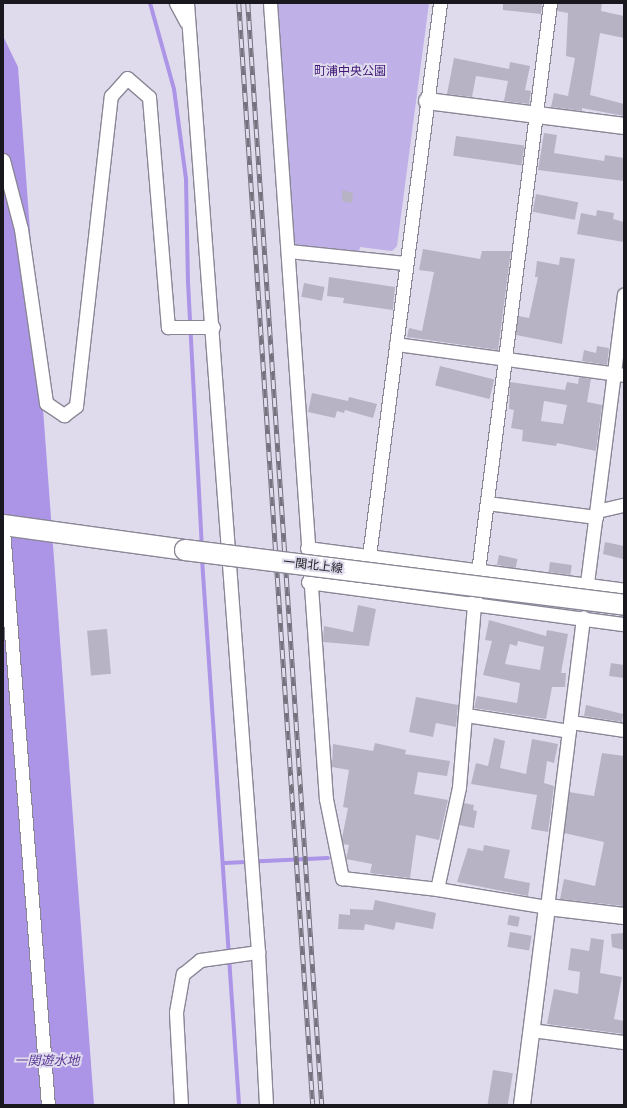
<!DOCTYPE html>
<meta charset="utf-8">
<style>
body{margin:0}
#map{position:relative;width:627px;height:1108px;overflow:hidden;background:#dfdbed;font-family:"Varela Round","Noto Sans JP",sans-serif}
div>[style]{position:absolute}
.green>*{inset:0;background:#bfb1e8}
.water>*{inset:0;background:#ac94e7}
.stream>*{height:4px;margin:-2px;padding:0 2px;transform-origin:2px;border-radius:2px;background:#ac94e7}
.building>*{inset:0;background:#b7b3c4;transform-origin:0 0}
.roads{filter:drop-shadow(1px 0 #8a8696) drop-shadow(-1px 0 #8a8696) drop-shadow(0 1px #8a8696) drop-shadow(0 -1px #8a8696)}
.minor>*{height:13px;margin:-6.5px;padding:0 6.5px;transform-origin:6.5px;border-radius:6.5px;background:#fff}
.tertiary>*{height:16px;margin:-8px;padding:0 8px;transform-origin:8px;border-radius:8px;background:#fff}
.primary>*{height:20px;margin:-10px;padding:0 10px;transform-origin:10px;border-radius:10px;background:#fff}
.rail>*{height:4.5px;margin-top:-2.25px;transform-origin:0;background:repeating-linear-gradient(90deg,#dfdbed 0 9px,#75727e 0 18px);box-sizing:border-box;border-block:1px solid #75727e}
.bridges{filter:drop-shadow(1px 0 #8a8696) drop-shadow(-1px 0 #8a8696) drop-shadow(0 1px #8a8696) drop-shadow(0 -1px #8a8696)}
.primary-bridge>*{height:20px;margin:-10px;padding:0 10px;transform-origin:10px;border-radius:10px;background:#fff}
span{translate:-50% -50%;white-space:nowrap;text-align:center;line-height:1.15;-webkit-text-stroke:4px #dfdbed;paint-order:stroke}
.park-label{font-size:12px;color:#3f1676}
.street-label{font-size:12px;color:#19181e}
.water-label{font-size:13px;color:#5b3898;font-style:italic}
.frame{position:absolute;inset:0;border:4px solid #19181e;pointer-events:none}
</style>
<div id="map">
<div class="green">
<i style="clip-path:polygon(277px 3px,429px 3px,397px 246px,392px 251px,360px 247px,359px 253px,342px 252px,294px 245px)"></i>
</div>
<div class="water">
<i style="clip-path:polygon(3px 36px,18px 67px,94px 1105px,3px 1105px)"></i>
</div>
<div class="stream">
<i style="left:150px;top:3px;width:89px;rotate:74.4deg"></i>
<i style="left:174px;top:89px;width:91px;rotate:82.4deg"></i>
<i style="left:186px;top:179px;width:103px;rotate:88.9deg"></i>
<i style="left:188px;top:282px;width:264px;rotate:87deg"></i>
<i style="left:202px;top:559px;width:547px;rotate:86.12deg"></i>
<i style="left:225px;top:863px;width:103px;rotate:-2.8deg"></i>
</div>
<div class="building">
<i style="clip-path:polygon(503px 3px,542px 3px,541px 14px,503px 10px)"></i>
<i style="clip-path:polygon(558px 3px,602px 3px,601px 11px,624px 16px,624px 38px,600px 33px,590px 95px,624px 104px,624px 116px,582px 108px,582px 111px,551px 107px,554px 93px,568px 96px,575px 58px,566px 56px,568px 13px,557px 11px)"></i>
<i style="clip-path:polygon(454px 58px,509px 69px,510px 62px,530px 66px,525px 90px,531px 91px,529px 104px,504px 101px,508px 81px,476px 76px,472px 97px,447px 94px)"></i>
<i style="clip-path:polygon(544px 133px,557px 135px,554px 153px,604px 161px,605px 155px,624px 158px,624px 181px,538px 170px)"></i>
<i style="left:456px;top:136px;width:69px;height:20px;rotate:8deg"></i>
<i style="clip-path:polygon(342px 190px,353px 193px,352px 203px,342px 201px)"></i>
<i style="left:536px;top:194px;width:43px;height:18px;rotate:11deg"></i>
<i style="clip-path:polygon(597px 210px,614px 213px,613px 219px,624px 222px,624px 242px,577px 234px,581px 213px,596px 216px)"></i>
<i style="clip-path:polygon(423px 249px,480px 259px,482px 251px,511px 251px,498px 350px,407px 337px,409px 328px,422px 331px,434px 272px,419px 270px)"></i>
<i style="clip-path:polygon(560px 257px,575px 259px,562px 344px,516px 335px,518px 316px,529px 318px,538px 277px,535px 277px,537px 261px,559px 265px)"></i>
<i style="clip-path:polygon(329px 277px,395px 287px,393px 310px,343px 303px,344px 298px,327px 296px)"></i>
<i style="left:304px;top:283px;width:21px;height:14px;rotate:11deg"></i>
<i style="clip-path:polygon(597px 346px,609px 348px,607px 365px,582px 361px,584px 350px,596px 353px)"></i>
<i style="left:440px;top:366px;width:56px;height:20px;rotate:14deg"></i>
<i style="clip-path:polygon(evenodd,579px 377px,591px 379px,587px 402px,602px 405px,596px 451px,557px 443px,556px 446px,522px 441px,523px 430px,511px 428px,514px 410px,509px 409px,510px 382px,565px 390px,567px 382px,578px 384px,579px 377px,544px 401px,567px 405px,563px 424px,541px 421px,544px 401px)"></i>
<i style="clip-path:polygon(312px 393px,348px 401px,349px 397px,377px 404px,373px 418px,345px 410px,344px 413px,337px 411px,335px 418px,308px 412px)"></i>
<i style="clip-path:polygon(605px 542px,624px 546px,623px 559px,603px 554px)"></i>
<i style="left:499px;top:555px;width:19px;height:10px;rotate:12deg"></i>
<i style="left:550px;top:562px;width:22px;height:10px;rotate:8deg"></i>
<i style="clip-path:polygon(358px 605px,376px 609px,369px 646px,323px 642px,324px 626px,353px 632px)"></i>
<i style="clip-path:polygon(evenodd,489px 620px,546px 636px,547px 630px,568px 634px,561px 673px,566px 673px,565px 687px,552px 687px,546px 719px,474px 708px,477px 696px,517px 703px,520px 683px,483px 675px,492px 641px,485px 640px,489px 620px,518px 641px,544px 647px,540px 670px,505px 664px,510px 644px,517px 646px,518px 641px)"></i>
<i style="left:107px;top:629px;width:45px;height:20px;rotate:85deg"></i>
<i style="clip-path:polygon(611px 663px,624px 665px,624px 678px,609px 676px)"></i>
<i style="clip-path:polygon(416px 697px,458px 705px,456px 727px,436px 723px,433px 737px,409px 732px)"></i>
<i style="clip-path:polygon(586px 705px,623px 714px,622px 722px,584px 716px)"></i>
<i style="clip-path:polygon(494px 738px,505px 741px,500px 768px,526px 774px,532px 739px,558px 744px,554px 763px,547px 761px,544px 783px,554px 786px,548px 832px,531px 829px,537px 795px,471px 784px,476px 763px,488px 766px)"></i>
<i style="clip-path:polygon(375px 743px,406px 750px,405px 754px,450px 761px,447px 776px,418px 772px,414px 794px,448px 800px,439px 840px,416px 835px,410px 878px,370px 873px,372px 864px,346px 859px,349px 845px,343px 844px,342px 838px,348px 808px,343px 807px,349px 770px,332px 767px,333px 744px,373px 751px)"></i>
<i style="clip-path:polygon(602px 753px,624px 756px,624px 906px,560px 899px,564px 879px,595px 886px,604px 842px,564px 833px,569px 792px,594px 796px)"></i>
<i style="clip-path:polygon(464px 803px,474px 805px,473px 810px,477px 811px,474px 828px,459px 825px)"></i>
<i style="clip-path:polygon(484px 845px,510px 850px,504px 878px,530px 883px,528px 896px,457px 882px,468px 848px,483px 851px)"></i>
<i style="clip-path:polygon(375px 900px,436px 913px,433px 929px,396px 922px,394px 930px,365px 924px,364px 930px,338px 929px,339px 914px,350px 915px,350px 909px,373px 910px)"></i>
<i style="left:509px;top:915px;width:11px;height:10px;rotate:10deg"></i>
<i style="left:510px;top:932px;width:22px;height:15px;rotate:10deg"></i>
<i style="clip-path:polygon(624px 933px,624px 950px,612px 947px,611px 934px)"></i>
<i style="clip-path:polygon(591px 938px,604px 940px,600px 973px,622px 977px,614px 1019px,624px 1021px,624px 1034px,547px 1024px,554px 989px,578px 994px,580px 972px,568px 970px,571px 948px,589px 951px)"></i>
<i style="left:493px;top:1070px;width:20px;height:36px;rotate:9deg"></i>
</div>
<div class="roads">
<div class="minor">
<i style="left:176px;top:3px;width:21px;rotate:62deg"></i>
<i style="left:187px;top:3px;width:952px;rotate:85.72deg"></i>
<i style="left:270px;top:3px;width:798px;rotate:85.98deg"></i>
<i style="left:326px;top:799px;width:81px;rotate:78.6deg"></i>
<i style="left:342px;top:878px;width:96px;rotate:6.6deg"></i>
<i style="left:437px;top:889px;width:111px;rotate:9.3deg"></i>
<i style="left:547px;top:907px;width:292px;rotate:-82.9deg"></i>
<i style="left:3px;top:160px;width:71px;rotate:75.4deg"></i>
<i style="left:21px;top:229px;width:176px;rotate:81.8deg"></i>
<i style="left:46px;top:403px;width:22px;rotate:34deg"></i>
<i style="left:64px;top:415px;width:15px;rotate:-37deg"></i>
<i style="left:76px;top:406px;width:312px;rotate:-83.6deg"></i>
<i style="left:111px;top:96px;width:24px;rotate:-48deg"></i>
<i style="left:127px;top:78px;width:29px;rotate:41deg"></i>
<i style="left:149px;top:97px;width:231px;rotate:85.3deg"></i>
<i style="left:168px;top:327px;width:45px"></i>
<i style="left:288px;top:251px;width:118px;rotate:5.9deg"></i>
<i style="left:396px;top:344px;width:230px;rotate:7.7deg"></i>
<i style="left:487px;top:503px;width:110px;rotate:7.3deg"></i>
<i style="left:597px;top:511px;width:28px;rotate:-13deg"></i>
<i style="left:3px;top:530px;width:577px;rotate:85.53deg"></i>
<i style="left:307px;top:548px;width:320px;rotate:7.5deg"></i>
<i style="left:369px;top:556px;width:558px;rotate:-82.68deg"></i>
<i style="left:308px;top:582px;width:319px;rotate:7.6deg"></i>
<i style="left:587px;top:583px;width:291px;rotate:-82.7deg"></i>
<i style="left:466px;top:715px;width:104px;rotate:8.8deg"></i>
<i style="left:571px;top:722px;width:54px;rotate:8.6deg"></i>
<i style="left:437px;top:889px;width:104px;rotate:-77.8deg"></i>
<i style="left:459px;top:787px;width:185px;rotate:-85.3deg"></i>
<i style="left:474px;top:603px;width:605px;rotate:-82.78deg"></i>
<i style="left:531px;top:1030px;width:94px;rotate:7.4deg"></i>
<i style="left:181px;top:1105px;width:93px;rotate:-93.1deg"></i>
<i style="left:176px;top:1012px;width:39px;rotate:-80deg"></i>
<i style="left:183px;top:974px;width:22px;rotate:-39deg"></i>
<i style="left:200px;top:960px;width:59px;rotate:-7.9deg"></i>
<i style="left:258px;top:952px;width:153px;rotate:87deg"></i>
</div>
<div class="tertiary">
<i style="left:427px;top:101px;width:199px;rotate:7.2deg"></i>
<i style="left:522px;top:1105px;width:200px;rotate:-82.8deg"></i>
<i style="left:547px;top:907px;width:78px;rotate:6.7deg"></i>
</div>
<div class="primary">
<i style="left:3px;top:525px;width:184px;rotate:7.8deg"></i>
</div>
</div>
<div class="rail">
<i style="left:239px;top:3px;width:1104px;rotate:86.16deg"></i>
<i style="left:248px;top:3px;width:1104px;rotate:86.16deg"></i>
</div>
<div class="bridges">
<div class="primary-bridge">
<i style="left:185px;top:550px;width:442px;rotate:7.1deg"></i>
</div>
</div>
<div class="park-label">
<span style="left:350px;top:72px">町浦中央公園</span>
</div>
<div class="street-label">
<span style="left:313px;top:566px;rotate:7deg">一関北上線</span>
</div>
<div class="water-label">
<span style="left:47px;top:1061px">一関遊水地</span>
</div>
<div class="frame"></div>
</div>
